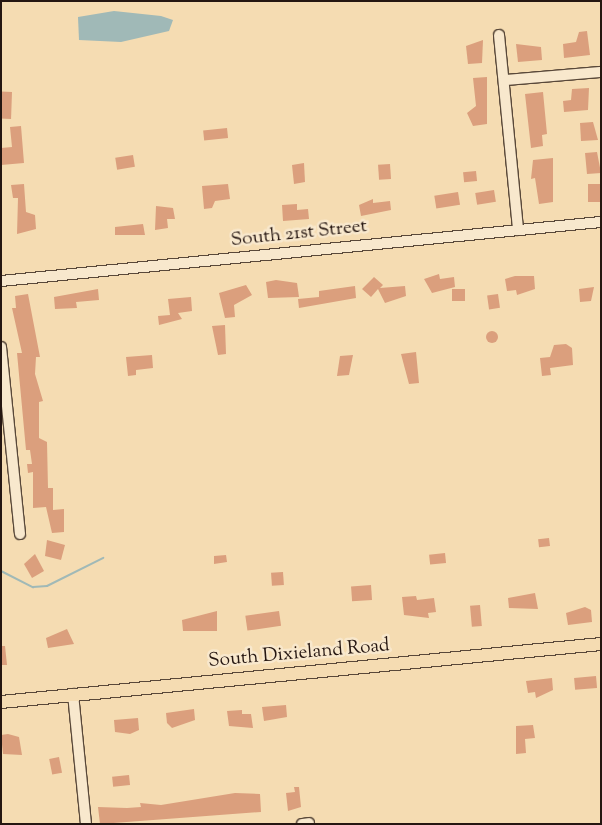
<!DOCTYPE html>
<style>
body{margin:0}
#map{position:relative;width:602px;height:825px;overflow:hidden;background:#f5dcb2;font-family:"Sorts Mill Goudy",serif}
div>[style]{position:absolute}
.water>*{inset:0;background:#a0b9b7}
.stream>*{height:2px;margin:-1px;padding:0 1px;transform-origin:1px;border-radius:1px;background:#a0b9b7}
.building>*{inset:0;background:#db9f7d;transform-origin:0 0}
.round{border-radius:50%}
.roads{filter:drop-shadow(1px 0 #594839) drop-shadow(-1px 0 #594839) drop-shadow(0 1px #594839) drop-shadow(0 -1px #594839)}
.minor>*{height:10px;margin:-5px;padding:0 5px;transform-origin:5px;border-radius:5px;background:#f8e8cd}
.major>*{height:12px;margin:-6px;padding:0 6px;transform-origin:6px;border-radius:6px;background:#f5dcb2}
span{translate:-50% -50%;white-space:nowrap;text-align:center;line-height:1.15;-webkit-text-stroke:5px #f8e8cd;paint-order:stroke}
.street-label{font-size:19px;color:#251611}
.frame{position:absolute;inset:0;border:2px solid #251611;pointer-events:none}
</style>
<div id="map">
<div class="water">
<i style="clip-path:polygon(114px 11px,161px 16px,173px 20px,169px 31px,121px 42px,79px 40px,78px 17px)"></i>
</div>
<div class="stream">
<i style="left:1px;top:571px;width:36px;rotate:27deg"></i>
<i style="left:33px;top:587px;width:14px;rotate:-4deg"></i>
<i style="left:47px;top:586px;width:63px;rotate:-26.6deg"></i>
</div>
<div class="building">
<i style="clip-path:polygon(587px 31px,590px 55px,564px 58px,563px 44px,576px 42px,579px 32px)"></i>
<i style="clip-path:polygon(483px 40px,482px 63px,468px 64px,466px 46px)"></i>
<i style="clip-path:polygon(516px 44px,541px 47px,542px 60px,518px 62px)"></i>
<i style="clip-path:polygon(487px 77px,487px 124px,473px 126px,467px 113px,476px 106px,473px 78px)"></i>
<i style="clip-path:polygon(589px 88px,588px 110px,564px 112px,563px 101px,571px 100px,572px 89px)"></i>
<i style="left:12px;top:92px;width:27px;height:11px;rotate:92deg"></i>
<i style="clip-path:polygon(543px 92px,547px 134px,542px 135px,543px 146px,531px 148px,525px 94px)"></i>
<i style="clip-path:polygon(593px 122px,598px 140px,581px 141px,580px 123px)"></i>
<i style="clip-path:polygon(21px 126px,24px 163px,1px 165px,1px 148px,12px 147px,10px 127px)"></i>
<i style="left:227px;top:128px;width:10px;height:24px;rotate:84deg"></i>
<i style="clip-path:polygon(597px 152px,601px 173px,587px 174px,585px 153px)"></i>
<i style="left:133px;top:155px;width:12px;height:18px;rotate:81deg"></i>
<i style="clip-path:polygon(553px 158px,553px 202px,539px 204px,535px 178px,531px 179px,533px 160px)"></i>
<i style="clip-path:polygon(304px 163px,305px 182px,294px 184px,292px 165px)"></i>
<i style="left:390px;top:164px;width:15px;height:12px;rotate:86deg"></i>
<i style="left:476px;top:171px;width:10px;height:13px;rotate:84deg"></i>
<i style="clip-path:polygon(24px 184px,26px 212px,35px 215px,36px 229px,17px 234px,18px 198px,13px 198px,11px 185px)"></i>
<i style="clip-path:polygon(228px 184px,230px 199px,215px 201px,212px 208px,204px 209px,202px 186px)"></i>
<i style="left:601px;top:184px;width:18px;height:13px;rotate:90deg"></i>
<i style="left:494px;top:190px;width:12px;height:19px;rotate:81deg"></i>
<i style="left:458px;top:192px;width:13px;height:24px;rotate:81deg"></i>
<i style="clip-path:polygon(373px 199px,373px 203px,390px 201px,391px 210px,361px 216px,359px 205px)"></i>
<i style="clip-path:polygon(297px 204px,297px 210px,308px 209px,309px 219px,283px 221px,282px 205px)"></i>
<i style="clip-path:polygon(156px 206px,173px 208px,175px 219px,167px 219px,168px 228px,155px 230px)"></i>
<i style="clip-path:polygon(143px 224px,145px 235px,115px 235px,115px 227px)"></i>
<i style="clip-path:polygon(439px 274px,440px 279px,454px 277px,455px 287px,432px 293px,424px 279px)"></i>
<i style="clip-path:polygon(515px 276px,534px 276px,535px 289px,517px 295px,516px 290px,507px 291px,505px 279px)"></i>
<i style="clip-path:polygon(374px 277px,383px 285px,380px 288px,405px 286px,406px 296px,385px 303px,378px 289px,371px 297px,362px 289px)"></i>
<i style="clip-path:polygon(276px 280px,297px 283px,299px 297px,268px 298px,266px 282px)"></i>
<i style="clip-path:polygon(246px 285px,252px 295px,234px 305px,235px 317px,225px 318px,219px 293px)"></i>
<i style="clip-path:polygon(355px 286px,356px 298px,299px 308px,298px 299px,319px 297px,319px 291px)"></i>
<i style="clip-path:polygon(594px 287px,591px 301px,580px 302px,579px 289px)"></i>
<i style="clip-path:polygon(98px 289px,99px 300px,76px 302px,77px 308px,55px 309px,54px 297px)"></i>
<i style="left:465px;top:289px;width:12px;height:13px;rotate:90deg"></i>
<i style="clip-path:polygon(28px 294px,40px 357px,36px 357px,35px 374px,43px 401px,39px 402px,39px 438px,47px 442px,48px 488px,53px 488px,53px 510px,64px 509px,64px 532px,52px 533px,46px 507px,33px 508px,33px 472px,28px 473px,27px 464px,32px 464px,30px 450px,26px 450px,17px 353px,22px 353px,12px 308px,16px 308px,15px 296px)"></i>
<i style="left:498px;top:294px;width:14px;height:11px;rotate:82deg"></i>
<i style="clip-path:polygon(191px 297px,192px 311px,178px 313px,182px 319px,159px 325px,158px 316px,170px 315px,168px 299px)"></i>
<i style="clip-path:polygon(225px 325px,226px 354px,218px 355px,212px 326px)"></i>
<i class="round" style="left:486px;top:331px;width:12px;height:12px"></i>
<i style="clip-path:polygon(566px 344px,572px 348px,573px 365px,550px 368px,551px 375px,542px 376px,540px 358px,550px 357px,554px 345px)"></i>
<i style="clip-path:polygon(416px 352px,419px 383px,409px 384px,401px 354px)"></i>
<i style="clip-path:polygon(152px 355px,153px 368px,136px 370px,136px 375px,128px 376px,126px 357px)"></i>
<i style="clip-path:polygon(353px 355px,349px 375px,337px 376px,340px 356px)"></i>
<i style="left:549px;top:538px;width:8px;height:11px;rotate:83deg"></i>
<i style="clip-path:polygon(47px 540px,65px 545px,61px 560px,45px 556px)"></i>
<i style="left:445px;top:553px;width:10px;height:16px;rotate:84deg"></i>
<i style="clip-path:polygon(35px 554px,44px 571px,32px 578px,24px 564px)"></i>
<i style="clip-path:polygon(226px 555px,227px 562px,214px 564px,214px 556px)"></i>
<i style="left:283px;top:572px;width:13px;height:12px;rotate:86deg"></i>
<i style="left:371px;top:585px;width:15px;height:20px;rotate:86deg"></i>
<i style="clip-path:polygon(535px 593px,538px 609px,509px 608px,508px 598px)"></i>
<i style="clip-path:polygon(416px 596px,417px 600px,434px 598px,436px 612px,428px 613px,429px 618px,404px 615px,402px 597px)"></i>
<i style="left:480px;top:605px;width:21px;height:10px;rotate:85deg"></i>
<i style="clip-path:polygon(585px 607px,591px 610px,592px 622px,568px 625px,566px 613px)"></i>
<i style="clip-path:polygon(217px 611px,217px 631px,183px 631px,182px 620px)"></i>
<i style="left:279px;top:611px;width:15px;height:34px;rotate:82deg"></i>
<i style="clip-path:polygon(67px 629px,74px 644px,48px 648px,46px 638px)"></i>
<i style="clip-path:polygon(1px 646px,5px 646px,7px 665px,1px 665px)"></i>
<i style="left:596px;top:676px;width:12px;height:22px;rotate:85deg"></i>
<i style="clip-path:polygon(552px 678px,553px 690px,536px 698px,535px 692px,528px 693px,526px 681px)"></i>
<i style="clip-path:polygon(286px 705px,287px 717px,264px 721px,262px 707px)"></i>
<i style="clip-path:polygon(194px 709px,195px 720px,172px 728px,167px 723px,166px 713px)"></i>
<i style="clip-path:polygon(242px 710px,242px 714px,251px 714px,253px 728px,229px 726px,227px 711px)"></i>
<i style="clip-path:polygon(138px 718px,139px 730px,130px 734px,115px 732px,114px 720px)"></i>
<i style="clip-path:polygon(533px 725px,535px 738px,525px 739px,526px 753px,516px 754px,516px 726px)"></i>
<i style="clip-path:polygon(8px 734px,19px 737px,22px 755px,3px 754px,1px 735px)"></i>
<i style="left:59px;top:757px;width:16px;height:10px;rotate:79deg"></i>
<i style="left:129px;top:775px;width:10px;height:17px;rotate:84deg"></i>
<i style="clip-path:polygon(294px 787px,299px 787px,301px 807px,288px 811px,286px 793px,295px 792px)"></i>
<i style="clip-path:polygon(235px 793px,260px 794px,261px 812px,100px 824px,98px 807px,127px 808px,141px 807px,140px 803px,161px 805px)"></i>
</div>
<div class="roads">
<div class="minor">
<i style="left:499px;top:35px;width:196px;rotate:84.4deg"></i>
<i style="left:505px;top:80px;width:96px;rotate:-4.8deg"></i>
<i style="left:1px;top:281px;width:603px;rotate:-5.62deg"></i>
<i style="left:1px;top:347px;width:188px;rotate:84.2deg"></i>
<i style="left:73px;top:694px;width:131px;rotate:84.3deg"></i>
<i style="left:302px;top:824px;width:7px;rotate:-8deg"></i>
</div>
<div class="major">
<i style="left:1px;top:702px;width:603px;rotate:-5.52deg"></i>
</div>
</div>
<div class="street-label">
<span style="left:299px;top:234px;rotate:-6deg">South 21st Street</span>
<span style="left:299px;top:654px;rotate:-5deg">South Dixieland Road</span>
</div>
<div class="frame"></div>
</div>
